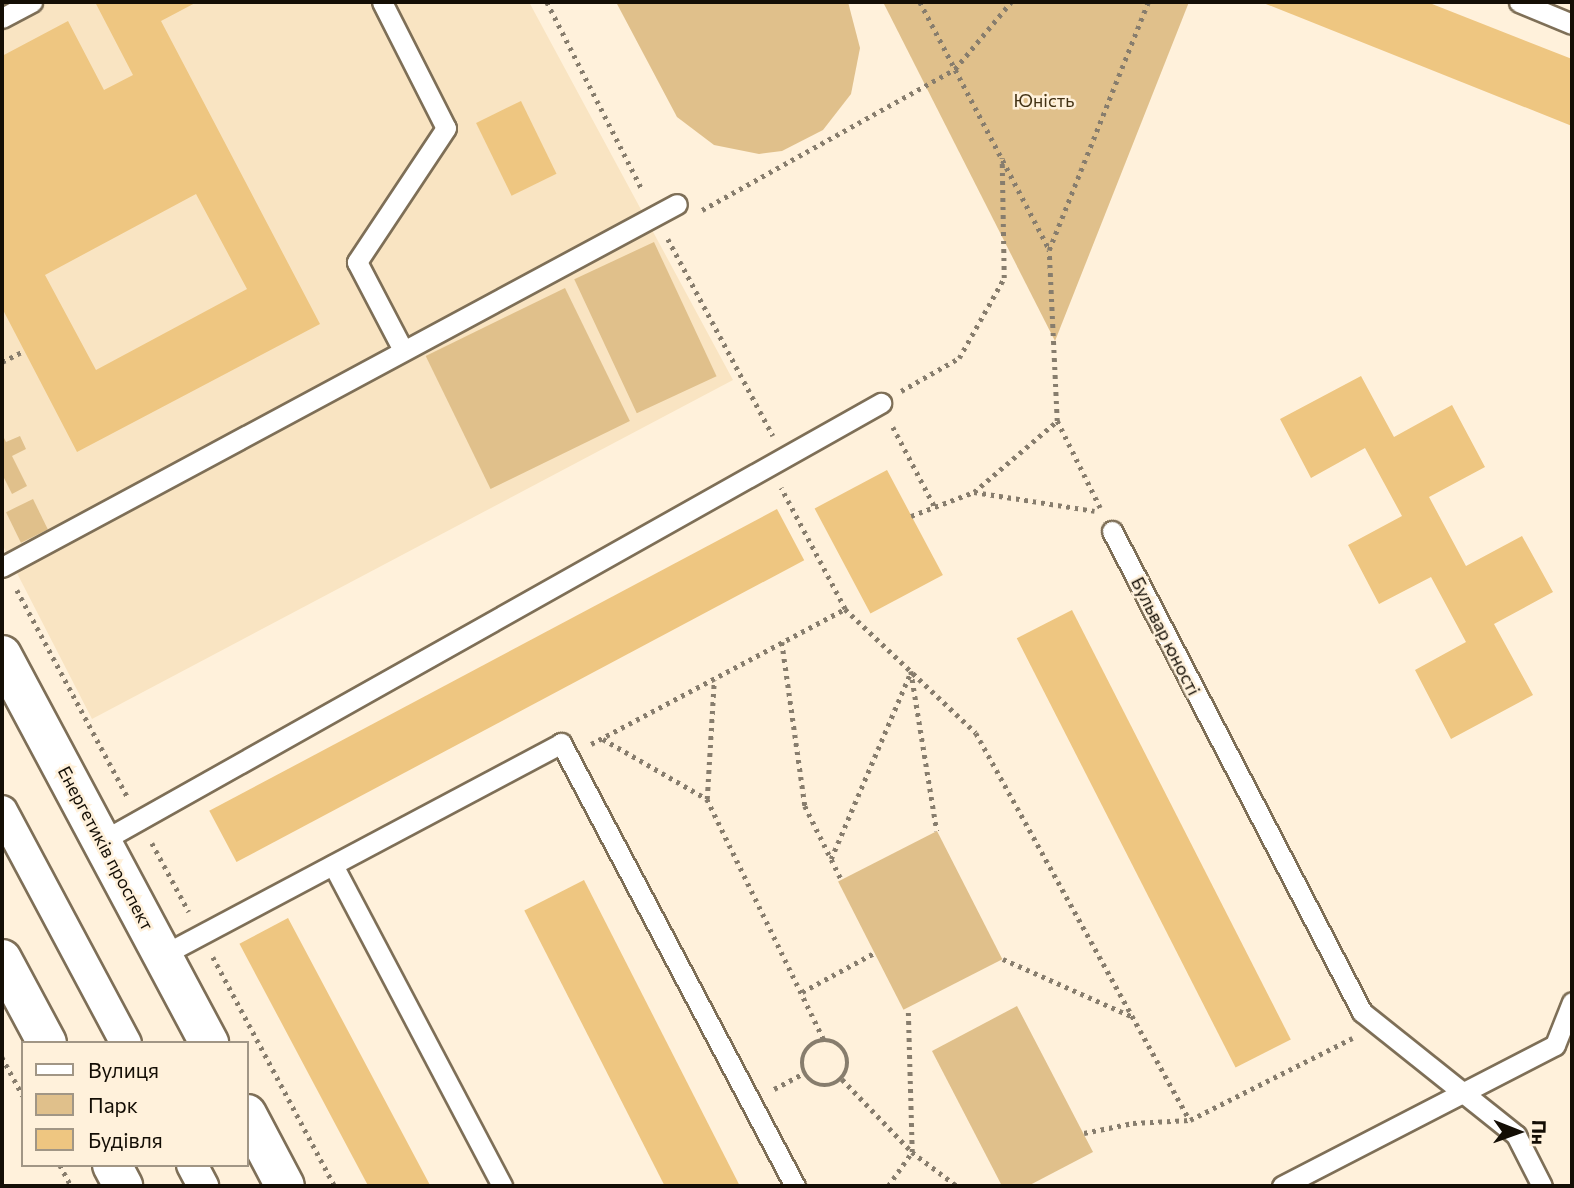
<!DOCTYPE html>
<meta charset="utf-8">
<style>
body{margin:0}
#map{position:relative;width:1574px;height:1188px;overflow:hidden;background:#fff1db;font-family:Commissioner,sans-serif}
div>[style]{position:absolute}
.built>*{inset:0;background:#f9e4c2}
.green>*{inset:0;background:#e0c08b;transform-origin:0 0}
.building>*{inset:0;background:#eec681;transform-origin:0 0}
.path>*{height:4.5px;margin-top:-2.25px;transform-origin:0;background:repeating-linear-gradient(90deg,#877d6d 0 3.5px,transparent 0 8.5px)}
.path>.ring{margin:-2.25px;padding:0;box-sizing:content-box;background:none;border:4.5px solid #877d6d;border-radius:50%}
.roads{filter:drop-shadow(2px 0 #7e6f57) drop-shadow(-2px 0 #7e6f57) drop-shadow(0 2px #7e6f57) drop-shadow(0 -2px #7e6f57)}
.service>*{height:19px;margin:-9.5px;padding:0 9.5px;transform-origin:9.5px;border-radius:9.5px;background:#fff}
.pedestrian>*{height:30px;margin:-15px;padding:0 15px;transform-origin:15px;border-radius:15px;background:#fff}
.tertiary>*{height:38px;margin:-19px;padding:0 19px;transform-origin:19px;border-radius:19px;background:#fff}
span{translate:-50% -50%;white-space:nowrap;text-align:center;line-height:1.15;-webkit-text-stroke:5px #fff1db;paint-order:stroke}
.park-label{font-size:18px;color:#433214}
.street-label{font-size:18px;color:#140e05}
.frame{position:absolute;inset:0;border:4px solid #140e05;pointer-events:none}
.legend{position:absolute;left:21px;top:1041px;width:228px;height:126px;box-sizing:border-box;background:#fff1db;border:2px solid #a19685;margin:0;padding:9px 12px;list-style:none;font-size:21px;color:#140e05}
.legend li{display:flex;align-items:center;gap:14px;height:35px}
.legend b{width:35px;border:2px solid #a19685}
.north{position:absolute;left:1483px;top:1097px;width:70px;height:70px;-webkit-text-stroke:5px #fff1db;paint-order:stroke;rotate:91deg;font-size:19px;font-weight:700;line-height:28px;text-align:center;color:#140e05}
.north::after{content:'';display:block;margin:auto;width:24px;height:32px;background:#140e05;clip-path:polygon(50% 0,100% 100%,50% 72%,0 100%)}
</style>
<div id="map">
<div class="built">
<i style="clip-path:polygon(2px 2px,529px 2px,733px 380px,92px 719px,2px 544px)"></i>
</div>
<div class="green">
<i style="clip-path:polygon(616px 2px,848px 2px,860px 48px,851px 94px,823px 130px,782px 151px,759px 154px,714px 145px,677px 117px)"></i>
<i style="clip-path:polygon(883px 2px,1189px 2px,1055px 341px)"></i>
<i style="left:654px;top:242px;width:148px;height:88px;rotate:65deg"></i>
<i style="left:565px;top:288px;width:148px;height:155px;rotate:64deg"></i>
<i style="clip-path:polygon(2px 434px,6px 442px,20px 436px,26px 449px,12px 456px,27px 486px,12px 494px,2px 474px)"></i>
<i style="left:33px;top:499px;width:34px;height:30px;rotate:64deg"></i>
<i style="left:937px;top:831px;width:144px;height:111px;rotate:63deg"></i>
<i style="clip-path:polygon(1017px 1006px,1093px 1152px,1028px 1186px,1002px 1186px,932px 1051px)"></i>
</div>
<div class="building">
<i style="clip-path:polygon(evenodd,95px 2px,197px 2px,161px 21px,320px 324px,77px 452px,2px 308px,2px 56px,68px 21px,104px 90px,133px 75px,95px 2px,196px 194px,247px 289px,96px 370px,45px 275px,196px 194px)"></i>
<i style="clip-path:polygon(1261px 2px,1427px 2px,1572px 59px,1572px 126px)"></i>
<i style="left:521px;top:101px;width:81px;height:50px;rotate:64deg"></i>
<i style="clip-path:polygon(1361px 376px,1394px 437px,1452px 405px,1485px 467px,1429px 497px,1466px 566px,1522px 536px,1553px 592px,1494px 624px,1533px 695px,1451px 739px,1415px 670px,1466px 642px,1431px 577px,1379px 604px,1348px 545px,1402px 516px,1365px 448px,1311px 478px,1280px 419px)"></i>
<i style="left:887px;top:470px;width:119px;height:82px;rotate:62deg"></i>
<i style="left:777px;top:509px;width:58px;height:643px;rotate:62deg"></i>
<i style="left:1072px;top:610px;width:482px;height:62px;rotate:63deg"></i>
<i style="left:584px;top:880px;width:345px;height:67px;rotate:63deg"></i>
<i style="left:288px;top:918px;width:304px;height:55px;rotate:62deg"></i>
</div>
<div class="path">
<i style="left:547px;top:2px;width:212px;rotate:63.1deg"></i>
<i style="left:920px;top:2px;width:279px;rotate:62.4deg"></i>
<i style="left:702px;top:210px;width:290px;rotate:-29.1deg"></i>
<i style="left:955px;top:69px;width:87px;rotate:-50.1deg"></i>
<i style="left:668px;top:239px;width:223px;rotate:61.9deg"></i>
<i style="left:2px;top:362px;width:25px;rotate:-27deg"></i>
<i style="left:901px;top:391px;width:67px;rotate:-29.6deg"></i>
<i style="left:959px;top:358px;width:92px;rotate:-60.6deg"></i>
<i style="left:1004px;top:278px;width:120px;rotate:-91deg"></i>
<i style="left:893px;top:427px;width:90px;rotate:62.3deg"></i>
<i style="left:974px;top:492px;width:109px;rotate:-40.5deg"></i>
<i style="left:1100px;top:508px;width:97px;rotate:-116.3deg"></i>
<i style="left:1057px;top:421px;width:171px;rotate:-92.7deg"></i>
<i style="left:1049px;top:250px;width:267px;rotate:-68.2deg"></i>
<i style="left:911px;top:516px;width:67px;rotate:-20.9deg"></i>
<i style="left:974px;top:492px;width:122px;rotate:8.9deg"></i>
<i style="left:17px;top:590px;width:236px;rotate:61.9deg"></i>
<i style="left:845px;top:609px;width:180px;rotate:43.4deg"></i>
<i style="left:976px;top:733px;width:442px;rotate:61.1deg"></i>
<i style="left:1190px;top:1120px;width:182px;rotate:-26.8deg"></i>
<i style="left:782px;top:642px;width:166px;rotate:82deg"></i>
<i style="left:805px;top:806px;width:84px;rotate:63.7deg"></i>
<i style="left:603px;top:739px;width:120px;rotate:30deg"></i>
<i style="left:707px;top:799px;width:268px;rotate:64.1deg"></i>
<i style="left:591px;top:744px;width:288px;rotate:-28deg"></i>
<i style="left:845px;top:609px;width:137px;rotate:-117.9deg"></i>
<i style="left:707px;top:799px;width:119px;rotate:-86.6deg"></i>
<i style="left:152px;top:843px;width:78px;rotate:61.8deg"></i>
<i style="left:831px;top:859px;width:204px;rotate:-66.9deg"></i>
<i style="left:911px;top:671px;width:162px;rotate:80.8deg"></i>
<i style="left:213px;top:957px;width:259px;rotate:62deg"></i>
<i style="left:1003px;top:959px;width:142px;rotate:24deg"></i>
<i style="left:802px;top:992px;width:84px;rotate:-28.4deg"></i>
<i class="ring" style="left:802px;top:1040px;width:41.5px;height:41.5px"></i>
<i style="left:2px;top:1057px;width:44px;rotate:61.7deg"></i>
<i style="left:842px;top:1079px;width:101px;rotate:46.2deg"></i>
<i style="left:912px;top:1152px;width:56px;rotate:37.1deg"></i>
<i style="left:774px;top:1089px;width:34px;rotate:-28deg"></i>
<i style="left:1084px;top:1133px;width:50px;rotate:-11.5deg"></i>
<i style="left:1133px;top:1123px;width:57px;rotate:-3deg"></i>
<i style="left:60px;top:1165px;width:24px;rotate:62deg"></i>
<i style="left:888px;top:1186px;width:42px;rotate:-54.8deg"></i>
<i style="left:912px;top:1152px;width:142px;rotate:-91.6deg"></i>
</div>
<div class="roads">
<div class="service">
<i style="left:382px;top:2px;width:141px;rotate:63.1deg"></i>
<i style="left:446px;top:128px;width:161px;rotate:123.6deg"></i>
<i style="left:357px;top:262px;width:99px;rotate:62.4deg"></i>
<i style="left:1519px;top:2px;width:57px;rotate:22.5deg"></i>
<i style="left:2px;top:18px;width:34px;rotate:-28deg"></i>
<i style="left:1112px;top:531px;width:542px;rotate:62.54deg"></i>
<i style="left:1362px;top:1012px;width:197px;rotate:38.6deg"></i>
<i style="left:1516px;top:1135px;width:57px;rotate:63deg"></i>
<i style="left:2px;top:567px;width:766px;rotate:-28.27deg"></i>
<i style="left:102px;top:841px;width:894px;rotate:-29.35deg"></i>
<i style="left:333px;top:865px;width:363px;rotate:62.2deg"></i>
<i style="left:163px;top:955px;width:451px;rotate:-28deg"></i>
<i style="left:561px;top:743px;width:501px;rotate:62.16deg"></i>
<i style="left:1282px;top:1186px;width:307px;rotate:-27.3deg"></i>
<i style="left:1555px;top:1045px;width:46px;rotate:-68.4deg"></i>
</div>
<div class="pedestrian">
<i style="left:2px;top:811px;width:263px;rotate:61.9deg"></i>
<i style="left:192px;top:1165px;width:24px;rotate:62deg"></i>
</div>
<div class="tertiary">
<i style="left:2px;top:655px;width:440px;rotate:61.9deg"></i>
<i style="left:2px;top:959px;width:95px;rotate:61.8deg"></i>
<i style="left:247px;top:1114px;width:81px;rotate:62.2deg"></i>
<i style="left:112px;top:1165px;width:24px;rotate:62deg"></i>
</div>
</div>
<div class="park-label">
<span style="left:1044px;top:100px">Юність</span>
</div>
<div class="street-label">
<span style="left:1166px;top:636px;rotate:63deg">Бульвар юності</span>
<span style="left:106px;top:848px;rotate:62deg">Енергетиків проспект</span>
</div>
<div class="frame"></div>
<ul class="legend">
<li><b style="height:9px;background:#fff"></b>Вулиця</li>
<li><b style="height:19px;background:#e0c08b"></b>Парк</li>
<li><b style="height:19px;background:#eec681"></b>Будівля</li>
</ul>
<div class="north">Пн</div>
</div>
